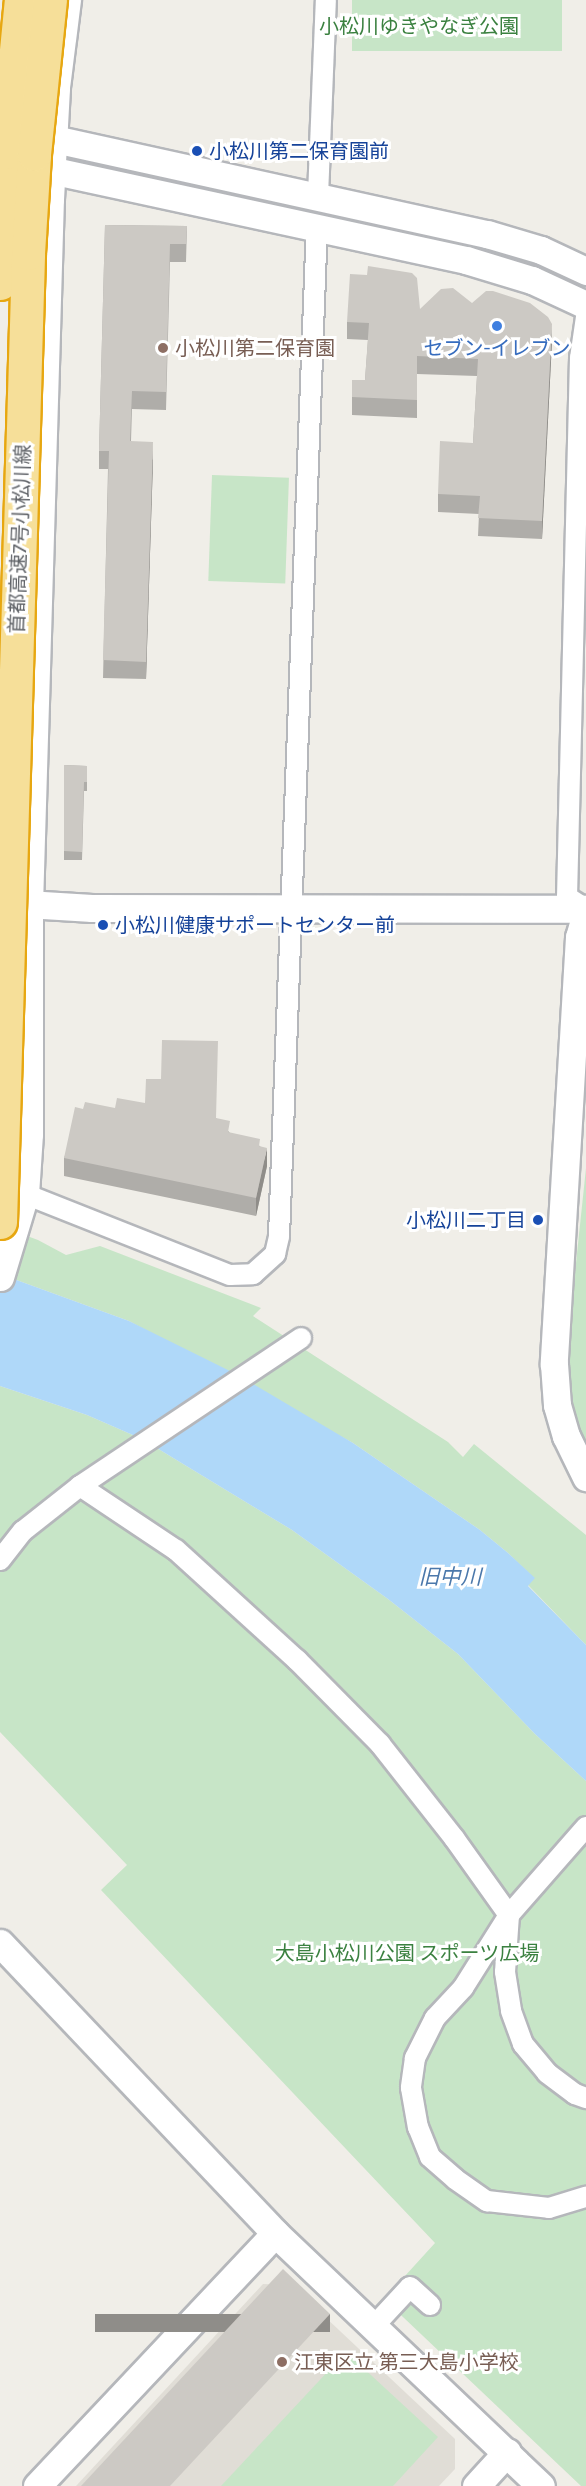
<!DOCTYPE html>
<meta charset="utf-8">
<style>
body{margin:0}
#map{position:relative;width:586px;height:2486px;overflow:hidden;background:#f0eee8;font-family:Karla,"Noto Sans JP",sans-serif}
div>[style]{position:absolute}
.education>*{inset:0;background:#e0ddd6}
.green>*{inset:0;background:#c7e5c7;transform-origin:0 0}
.water>*{inset:0;background:#afd8f9}
.roads{filter:drop-shadow(2px 0 #b5b7bb) drop-shadow(-2px 0 #b5b7bb) drop-shadow(0 2px #b5b7bb) drop-shadow(0 -2px #b5b7bb)}
.street>*{height:20px;margin:-10px;padding:0 10px;transform-origin:10px;border-radius:10px;background:#fff}
.secondary>*{height:27px;margin:-13.5px;padding:0 13.5px;transform-origin:13.5px;border-radius:13.5px;background:#fff}
.bridges{filter:drop-shadow(2px 0 #e7a711) drop-shadow(-2px 0 #e7a711) drop-shadow(0 2px #e7a711) drop-shadow(0 -2px #e7a711)}
.highway-bridge>*{height:33px;margin:-16.5px;padding:0 16.5px;transform-origin:16.5px;border-radius:16.5px;background:#f6df99}
.wall>*{inset:0;background:#afada9}
.shaded-wall>*{inset:0;background:#8f8d89;transform-origin:0 0}
.building>*{inset:0;background:#ccc9c4}
.dots>*{width:16px;height:16px;translate:-50% -50%;box-sizing:border-box;border:3px solid #fff;border-radius:50%}
span{translate:-50% -50%;white-space:nowrap;text-align:center;line-height:1.15;-webkit-text-stroke:6px #fff;paint-order:stroke}
.park-label{font-size:20px;color:#3b8140}
.transit-label{font-size:20px;color:#164399}
.left{translate:0 -50%;text-align:left}
.right{translate:-100% -50%;text-align:right}
.education-label{font-size:20px;color:#785e54}
.shop-label{font-size:20px;color:#366cbe}
.street-label{font-size:20px;color:#5f6267}
.water-label{font-size:21px;color:#4b78ab;font-style:italic}
</style>
<div id="map">
<div class="education">
<i style="clip-path:polygon(263px 2284px,291px 2285px,455px 2439px,455px 2469px,439px 2486px,76px 2486px)"></i>
</div>
<div class="green">
<i style="left:352px;top:0;width:210px;height:51px"></i>
<i style="left:212px;top:475px;width:77px;height:106px;rotate:2deg"></i>
<i style="clip-path:polygon(586px 1168px,586px 1446px,571px 1408px,566px 1358px)"></i>
<i style="clip-path:polygon(0 1226px,38px 1240px,66px 1255px,100px 1246px,261px 1308px,253px 1316px,448px 1442px,463px 1457px,474px 1444px,586px 1535px,586px 1645px,528px 1585px,534px 1578px,508px 1553px,480px 1530px,353px 1443px,129px 1321px,0 1274px)"></i>
<i style="clip-path:polygon(0 1386px,87px 1415px,142px 1439px,292px 1530px,388px 1599px,458px 1654px,535px 1734px,586px 1781px,586px 2486px,581px 2486px,384px 2299px,435px 2243px,101px 1890px,127px 1865px,0 1732px)"></i>
<i style="clip-path:polygon(346px 2352px,438px 2437px,393px 2486px,221px 2486px)"></i>
</div>
<div class="water">
<i style="clip-path:polygon(0 1274px,129px 1321px,238px 1375px,353px 1443px,480px 1530px,508px 1553px,535px 1578px,528px 1586px,586px 1645px,586px 1781px,535px 1734px,458px 1654px,388px 1599px,292px 1530px,142px 1439px,87px 1415px,0 1386px)"></i>
</div>
<div class="roads">
<div class="street">
<i style="left:318px;top:196px;width:196px;rotate:-87.7deg"></i>
<i style="left:586px;top:317px;width:41px;rotate:98.3deg"></i>
<i style="left:580px;top:358px;width:539px;rotate:91.38deg"></i>
<i style="left:567px;top:897px;width:22px;rotate:32deg"></i>
<i style="left:25px;top:1194px;width:220px;rotate:21.6deg"></i>
<i style="left:230px;top:1275px;width:23px;rotate:-2deg"></i>
<i style="left:253px;top:1274px;width:30px;rotate:-42deg"></i>
<i style="left:275px;top:1254px;width:18px;rotate:-77deg"></i>
<i style="left:279px;top:1236px;width:1011px;rotate:-87.85deg"></i>
<i style="left:80px;top:1486px;width:115px;rotate:33.7deg"></i>
<i style="left:176px;top:1550px;width:164px;rotate:42.3deg"></i>
<i style="left:297px;top:1660px;width:118px;rotate:45.3deg"></i>
<i style="left:380px;top:1744px;width:120px;rotate:51.8deg"></i>
<i style="left:454px;top:1838px;width:95px;rotate:54.5deg"></i>
<i style="left:509px;top:1915px;width:86px;rotate:122.2deg"></i>
<i style="left:463px;top:1988px;width:41px;rotate:133deg"></i>
<i style="left:435px;top:2018px;width:45px;rotate:116.6deg"></i>
<i style="left:415px;top:2058px;width:30px;rotate:98deg"></i>
<i style="left:411px;top:2088px;width:40px;rotate:80deg"></i>
<i style="left:418px;top:2127px;width:32px;rotate:68deg"></i>
<i style="left:430px;top:2157px;width:33px;rotate:41deg"></i>
<i style="left:455px;top:2179px;width:39px;rotate:35deg"></i>
<i style="left:487px;top:2201px;width:62px;rotate:6.4deg"></i>
<i style="left:549px;top:2208px;width:39px;rotate:-17deg"></i>
<i style="left:0;top:1560px;width:37px;rotate:-52deg"></i>
<i style="left:23px;top:1531px;width:73px;rotate:-38.3deg"></i>
<i style="left:80px;top:1486px;width:266px;rotate:-33.8deg"></i>
<i style="left:586px;top:1827px;width:117px;rotate:131.2deg"></i>
<i style="left:509px;top:1915px;width:57px;rotate:94deg"></i>
<i style="left:505px;top:1972px;width:39px;rotate:81deg"></i>
<i style="left:511px;top:2011px;width:35px;rotate:70deg"></i>
<i style="left:523px;top:2044px;width:38px;rotate:50deg"></i>
<i style="left:547px;top:2073px;width:35px;rotate:37deg"></i>
<i style="left:575px;top:2094px;width:12px;rotate:20deg"></i>
<i style="left:373px;top:2327px;width:54px;rotate:-47.2deg"></i>
<i style="left:410px;top:2287px;width:27px;rotate:42deg"></i>
</div>
<div class="secondary">
<i style="left:36px;top:135px;width:462px;rotate:12.4deg"></i>
<i style="left:487px;top:234px;width:56px;rotate:16.5deg"></i>
<i style="left:541px;top:250px;width:50px;rotate:25deg"></i>
<i style="left:36px;top:167px;width:440px;rotate:12.2deg"></i>
<i style="left:466px;top:260px;width:69px;rotate:16.9deg"></i>
<i style="left:532px;top:280px;width:60px;rotate:24.8deg"></i>
<i style="left:10px;top:903px;width:82px;rotate:3.5deg"></i>
<i style="left:92px;top:908px;width:494px;rotate:0.1deg"></i>
<i style="left:586px;top:913px;width:25px;rotate:106deg"></i>
<i style="left:579px;top:937px;width:428px;rotate:93.4deg"></i>
<i style="left:554px;top:1364px;width:41px;rotate:85.8deg"></i>
<i style="left:557px;top:1405px;width:32px;rotate:74deg"></i>
<i style="left:566px;top:1436px;width:46px;rotate:64deg"></i>
<i style="left:0;top:1277px;width:87px;rotate:-73.2deg"></i>
<i style="left:25px;top:1194px;width:60px;rotate:-86.2deg"></i>
<i style="left:29px;top:1134px;width:229px;rotate:-90deg"></i>
<i style="left:29px;top:905px;width:706px;rotate:-88.3deg"></i>
<i style="left:50px;top:199px;width:112px;rotate:-86.9deg"></i>
<i style="left:56px;top:87px;width:88px;rotate:-82.8deg"></i>
<i style="left:0;top:1943px;width:400px;rotate:46.5deg"></i>
<i style="left:275px;top:2233px;width:367px;rotate:43.6deg"></i>
<i style="left:37px;top:2486px;width:347px;rotate:-46.7deg"></i>
<i style="left:476px;top:2486px;width:46px;rotate:-47.6deg"></i>
</div>
</div>
<div class="bridges">
<div class="highway-bridge">
<i style="left:0;top:283px;width:131px;rotate:-87.4deg"></i>
<i style="left:6px;top:152px;width:153px;rotate:-84.4deg"></i>
<i style="left:0;top:1222px;width:969px;rotate:-88.34deg"></i>
<i style="left:28px;top:253px;width:99px;rotate:-86.5deg"></i>
<i style="left:34px;top:154px;width:155px;rotate:-84.1deg"></i>
</div>
</div>
<div class="wall">
<i style="clip-path:polygon(105px 225px,187px 226px,186px 262px,170px 262px,166px 410px,132px 409px,131px 441px,153px 460px,146px 679px,103px 678px,108px 469px,99px 469px,99px 451px)"></i>
<i style="clip-path:polygon(472px 303px,552px 341px,542px 539px,478px 536px,479px 514px,438px 512px,438px 494px,473px 443px,477px 376px,417px 374px,417px 418px,352px 415px,352px 397px,365px 380px,368px 340px,347px 339px,347px 322px,420px 309px)"></i>
<i style="clip-path:polygon(64px 765px,87px 766px,87px 791px,84px 791px,82px 860px,64px 860px)"></i>
<i style="clip-path:polygon(83px 1109px,216px 1118px,230px 1133px,260px 1146px,267px 1166px,256px 1216px,64px 1176px,64px 1158px)"></i>
</div>
<div class="shaded-wall">
<i style="clip-path:polygon(552px 324px,552px 341px,542px 539px,542px 521px)"></i>
<i style="clip-path:polygon(153px 442px,153px 460px,146px 679px,146px 662px)"></i>
<i style="clip-path:polygon(267px 1148px,267px 1166px,256px 1216px,256px 1198px)"></i>
<i style="left:330px;top:2314px;width:18px;height:235px;rotate:90deg"></i>
</div>
<div class="building">
<i style="clip-path:polygon(105px 225px,187px 226px,186px 244px,170px 244px,166px 392px,132px 391px,130px 441px,153px 442px,146px 662px,103px 660px,109px 451px,99px 451px)"></i>
<i style="clip-path:polygon(368px 266px,412px 273px,417px 278px,420px 309px,441px 289px,453px 288px,472px 303px,486px 291px,493px 291px,530px 303px,548px 317px,552px 324px,542px 521px,478px 518px,480px 496px,438px 494px,440px 441px,473px 443px,478px 359px,417px 356px,417px 400px,352px 397px,352px 380px,365px 380px,369px 323px,347px 322px,350px 274px,367px 275px)"></i>
<i style="clip-path:polygon(64px 765px,87px 766px,87px 782px,84px 782px,82px 852px,64px 851px)"></i>
<i style="clip-path:polygon(162px 1040px,218px 1041px,216px 1118px,230px 1121px,228px 1132px,260px 1139px,259px 1146px,267px 1148px,256px 1198px,64px 1158px,75px 1107px,83px 1109px,85px 1102px,115px 1108px,117px 1098px,145px 1103px,146px 1079px,161px 1079px)"></i>
<i style="clip-path:polygon(283px 2269px,330px 2314px,170px 2486px,81px 2486px)"></i>
</div>
<div class="dots">
<i style="left:197px;top:151px;background:#1a4fb4"></i>
<i style="left:497px;top:326px;background:#3f7fe0"></i>
<i style="left:163px;top:348px;background:#8d6e63"></i>
<i style="left:103px;top:925px;background:#1a4fb4"></i>
<i style="left:538px;top:1220px;background:#1a4fb4"></i>
<i style="left:282px;top:2362px;background:#8d6e63"></i>
</div>
<div class="park-label">
<span style="left:419px;top:26px">小松川ゆきやなぎ公園</span>
<span style="left:407px;top:1953px">大島小松川公園 スポーツ広場</span>
</div>
<div class="transit-label">
<span class="left" style="left:209px;top:151px">小松川第二保育園前</span>
<span class="left" style="left:115px;top:925px">小松川健康サポートセンター前</span>
<span class="right" style="left:526px;top:1220px">小松川二丁目</span>
</div>
<div class="education-label">
<span class="left" style="left:175px;top:348px">小松川第二保育園</span>
<span class="left" style="left:294px;top:2362px">江東区立 第三大島小学校</span>
</div>
<div class="shop-label">
<span style="left:497px;top:348px">セブン-イレブン</span>
</div>
<div class="street-label">
<span style="left:20px;top:539px;rotate:-88deg">首都高速7号小松川線</span>
</div>
<div class="water-label">
<span style="left:450px;top:1577px">旧中川</span>
</div>
</div>
